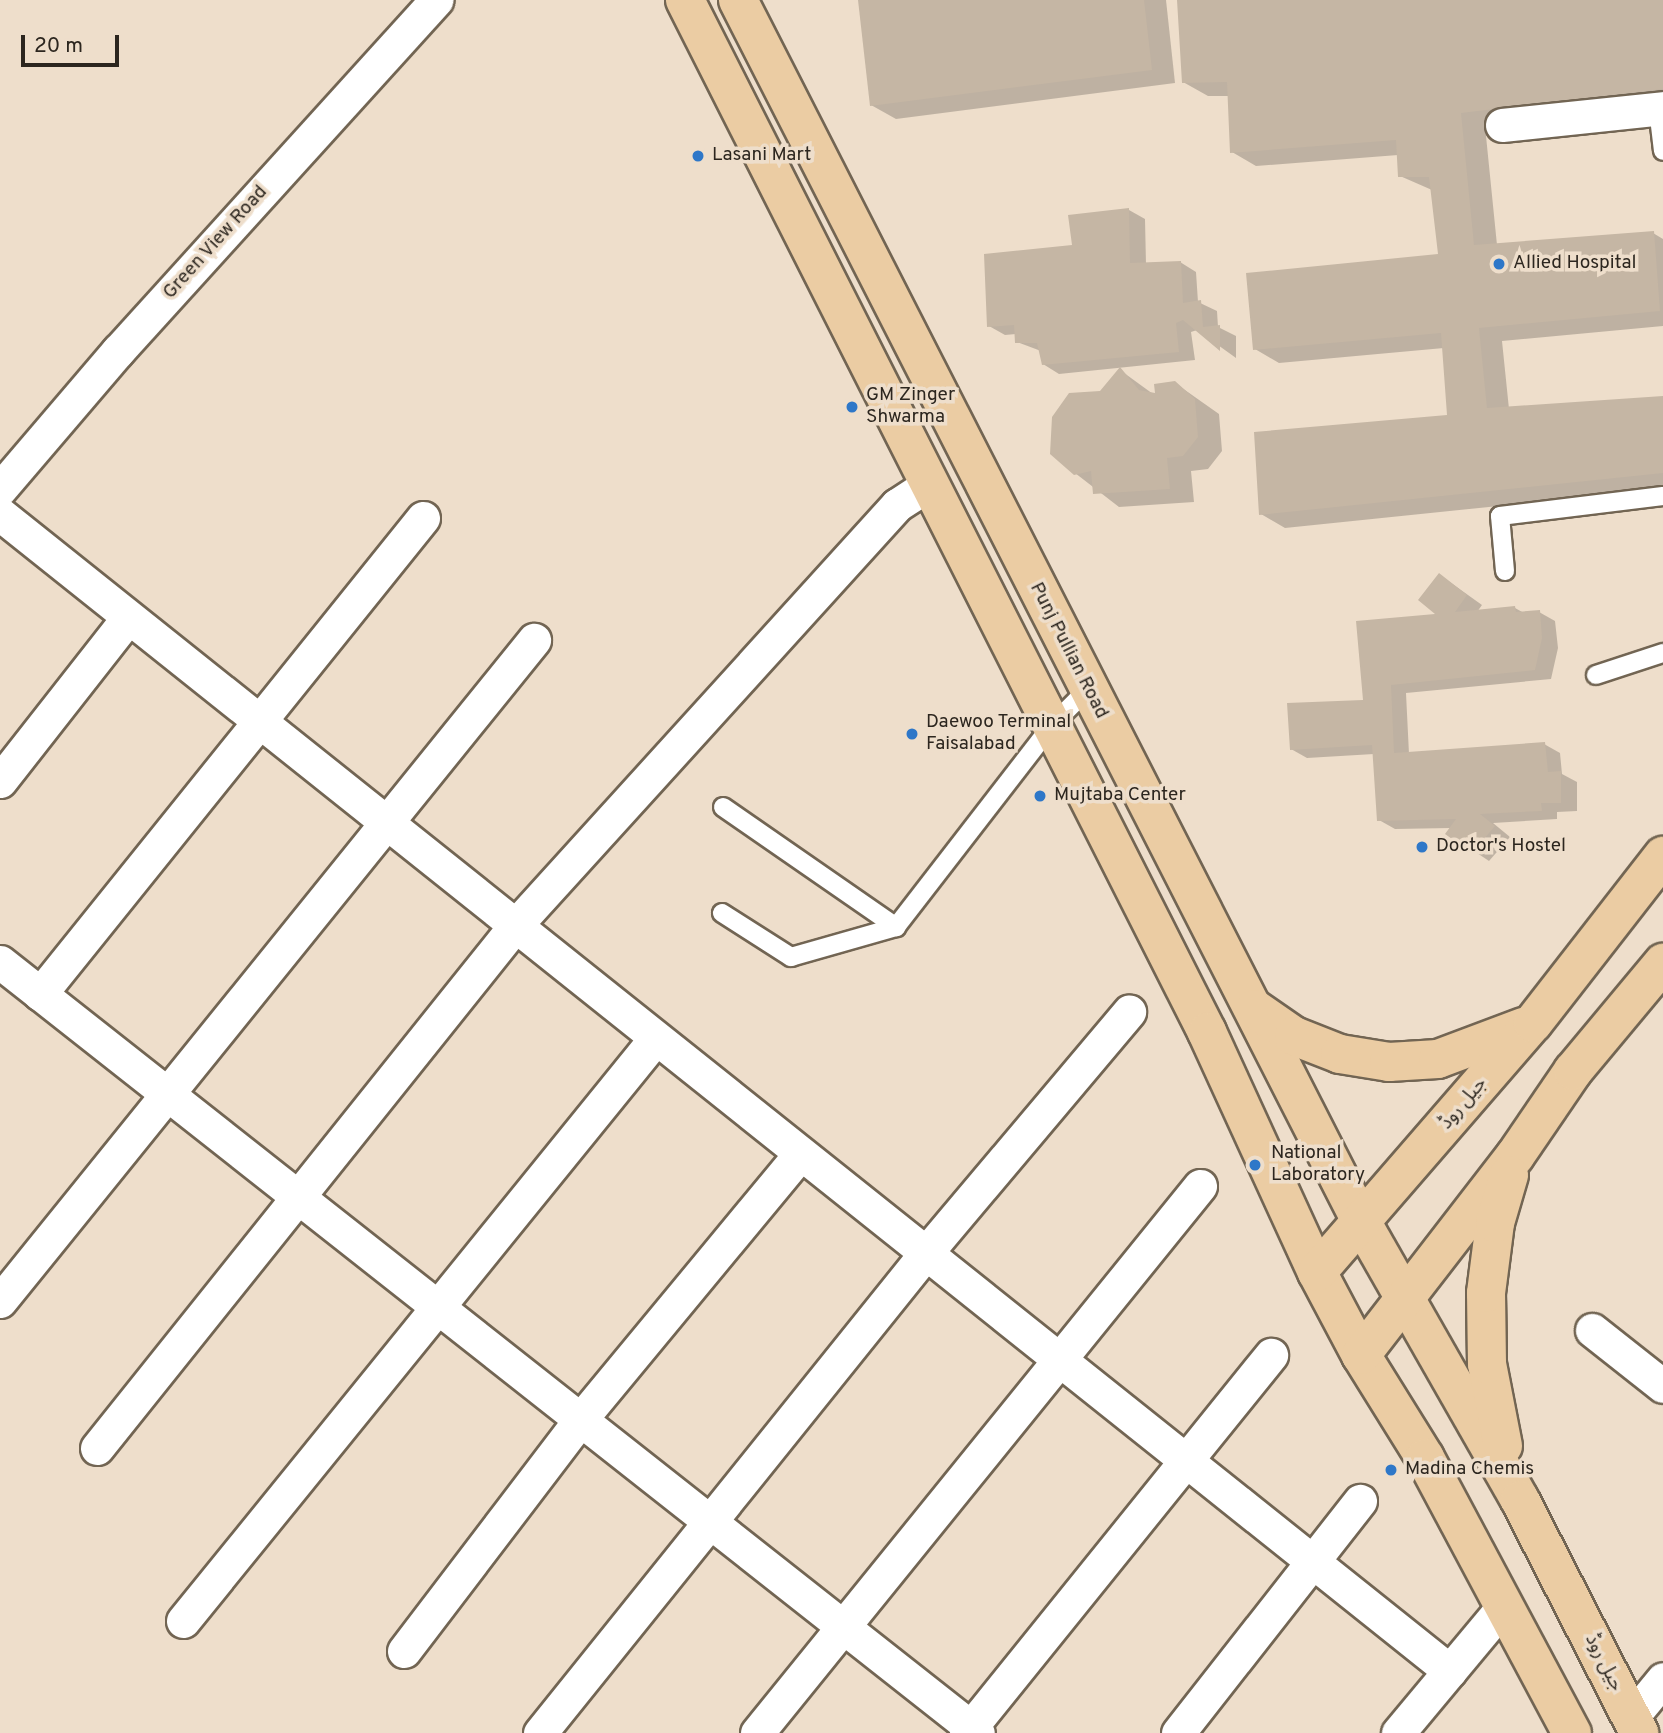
<!DOCTYPE html>
<meta charset="utf-8">
<style>
body{margin:0}
#map{position:relative;width:1663px;height:1733px;overflow:hidden;background:#eedecb;font-family:Overpass,"Noto Sans Arabic",sans-serif}
div>[style]{position:absolute}
.shadow>*{inset:0;background:#0003}
.building>*{inset:0;background:#c5b6a4}
.roads{filter:drop-shadow(2px 0 #726553) drop-shadow(-2px 0 #726553) drop-shadow(0 2px #726553) drop-shadow(0 -2px #726553)}
.service>*{height:18px;margin:-9px;padding:0 9px;transform-origin:9px;border-radius:9px;background:#fff}
.minor>*{height:33px;margin:-16.5px;padding:0 16.5px;transform-origin:16.5px;border-radius:16.5px;background:#fff}
.primary>*{height:38px;margin:-19px;padding:0 19px;transform-origin:19px;border-radius:19px;background:#ebcca3}
.dots>*{width:19px;height:19px;translate:-50% -50%;box-sizing:border-box;border:4px solid #eedecb;border-radius:50%}
span{translate:-50% -50%;white-space:nowrap;text-align:center;line-height:1.15;-webkit-text-stroke:7px #eedecb;paint-order:stroke}
.poi-label{font-size:19px;color:#2c261f}
.left{translate:0 -50%;text-align:left}
.street-label{font-size:19px;color:#2c261f}
.scale{position:absolute;left:21px;top:35px;width:98px;height:32px;box-sizing:border-box;border:4px solid #2c261f;border-top:0;padding-left:9px;font-size:21px;line-height:24px;white-space:nowrap;color:#2c261f;-webkit-text-stroke:5px #eedecb;paint-order:stroke}
</style>
<div id="map">
<div class="shadow">
<i style="clip-path:polygon(859px 0,1166px 0,1175px 83px,896px 119px,871px 105px)"></i>
<i style="clip-path:polygon(1179px 0,1663px 0,1663px 105px,1485px 126px,1497px 245px,1653px 233px,1663px 239px,1663px 326px,1502px 341px,1509px 409px,1663px 398px,1663px 489px,1285px 528px,1261px 514px,1449px 417px,1444px 348px,1279px 363px,1255px 349px,1440px 256px,1432px 190px,1400px 176px,1398px 155px,1256px 166px,1232px 152px,1229px 96px,1208px 96px,1183px 82px)"></i>
<i style="clip-path:polygon(1129px 210px,1145px 219px,1146px 264px,1180px 262px,1196px 272px,1198px 302px,1217px 311px,1218px 327px,1236px 336px,1236px 358px,1197px 330px,1191px 332px,1195px 360px,1059px 374px,1043px 364px,1041px 351px,1017px 342px,1016px 334px,1005px 335px,989px 326px,1074px 246px)"></i>
<i style="clip-path:polygon(1120px 370px,1153px 394px,1175px 383px,1219px 414px,1222px 451px,1208px 469px,1191px 471px,1194px 502px,1119px 507px,1075px 473px,1101px 393px)"></i>
<i style="clip-path:polygon(1440px 575px,1482px 605px,1477px 612px,1515px 608px,1524px 613px,1539px 612px,1555px 621px,1558px 648px,1551px 679px,1406px 693px,1409px 754px,1544px 744px,1560px 753px,1562px 774px,1577px 782px,1577px 811px,1557px 812px,1557px 819px,1493px 823px,1510px 837px,1489px 861px,1447px 833px,1451px 828px,1395px 829px,1379px 820px,1374px 754px,1307px 758px,1291px 749px,1364px 701px,1439px 616px)"></i>
</div>
<div class="building">
<i style="clip-path:polygon(858px 0,1144px 0,1152px 70px,870px 106px)"></i>
<i style="clip-path:polygon(1177px 0,1663px 0,1663px 89px,1461px 113px,1474px 245px,1654px 231px,1660px 311px,1479px 328px,1487px 408px,1663px 396px,1663px 473px,1259px 515px,1254px 432px,1447px 415px,1441px 333px,1253px 350px,1246px 273px,1438px 254px,1429px 177px,1398px 177px,1396px 140px,1230px 153px,1227px 82px,1182px 83px)"></i>
<i style="clip-path:polygon(1129px 208px,1130px 263px,1181px 261px,1183px 303px,1201px 300px,1203px 327px,1220px 325px,1220px 351px,1183px 320px,1176px 323px,1179px 352px,1042px 365px,1037px 343px,1015px 343px,1014px 325px,987px 327px,984px 254px,1072px 245px,1068px 215px)"></i>
<i style="clip-path:polygon(1120px 367px,1139px 390px,1155px 393px,1154px 384px,1175px 381px,1195px 399px,1198px 437px,1183px 456px,1167px 458px,1170px 489px,1093px 494px,1091px 471px,1074px 475px,1050px 454px,1052px 417px,1069px 393px,1100px 391px)"></i>
<i style="clip-path:polygon(1439px 573px,1467px 595px,1455px 612px,1515px 606px,1516px 612px,1540px 610px,1542px 638px,1535px 670px,1391px 685px,1394px 753px,1545px 742px,1548px 772px,1561px 771px,1561px 803px,1541px 803px,1542px 811px,1480px 814px,1495px 826px,1472px 853px,1445px 834px,1456px 819px,1377px 821px,1372px 745px,1290px 750px,1287px 703px,1363px 700px,1356px 621px,1435px 614px,1418px 600px)"></i>
</div>
<div class="roads">
<div class="service">
<i style="left:1658px;top:109px;width:42px;rotate:83.2deg"></i>
<i style="left:1505px;top:571px;width:55px;rotate:-95.2deg"></i>
<i style="left:1500px;top:516px;width:164px;rotate:-7deg"></i>
<i style="left:1596px;top:675px;width:71px;rotate:-18.2deg"></i>
<i style="left:723px;top:807px;width:211px;rotate:34.7deg"></i>
<i style="left:896px;top:927px;width:257px;rotate:-52.3deg"></i>
<i style="left:1053px;top:724px;width:48px;rotate:-45deg"></i>
<i style="left:722px;top:913px;width:82px;rotate:32.5deg"></i>
<i style="left:791px;top:957px;width:109px;rotate:-15.9deg"></i>
</div>
<div class="minor">
<i style="left:1502px;top:125px;width:162px;rotate:-6deg"></i>
<i style="left:0;top:489px;width:182px;rotate:-49.5deg"></i>
<i style="left:118px;top:351px;width:474px;rotate:-47.8deg"></i>
<i style="left:0;top:514px;width:1855px;rotate:38.59deg"></i>
<i style="left:0;top:781px;width:206px;rotate:-51.9deg"></i>
<i style="left:0;top:962px;width:1245px;rotate:38.25deg"></i>
<i style="left:40px;top:994px;width:611px;rotate:-51.18deg"></i>
<i style="left:0;top:1301px;width:850px;rotate:-51.07deg"></i>
<i style="left:1592px;top:1330px;width:90px;rotate:38.3deg"></i>
<i style="left:97px;top:1448px;width:667px;rotate:-51.33deg"></i>
<i style="left:514px;top:927px;width:570px;rotate:-47.77deg"></i>
<i style="left:897px;top:505px;width:40px;rotate:-32.9deg"></i>
<i style="left:183px;top:1621px;width:749px;rotate:-50.96deg"></i>
<i style="left:404px;top:1651px;width:290px;rotate:-52.7deg"></i>
<i style="left:580px;top:1420px;width:345px;rotate:-50.4deg"></i>
<i style="left:1631px;top:1718px;width:50px;rotate:-50.6deg"></i>
<i style="left:540px;top:1733px;width:615px;rotate:-51.21deg"></i>
<i style="left:925px;top:1254px;width:317px;rotate:-49.9deg"></i>
<i style="left:757px;top:1733px;width:704px;rotate:-51deg"></i>
<i style="left:966px;top:1733px;width:486px;rotate:-51.1deg"></i>
<i style="left:1178px;top:1733px;width:295px;rotate:-51.9deg"></i>
<i style="left:1398px;top:1733px;width:165px;rotate:-50.2deg"></i>
</div>
<div class="primary">
<i style="left:685px;top:0;width:1157px;rotate:63.17deg"></i>
<i style="left:1207px;top:1032px;width:264px;rotate:65.4deg"></i>
<i style="left:1317px;top:1272px;width:94px;rotate:62.1deg"></i>
<i style="left:1361px;top:1355px;width:121px;rotate:58.1deg"></i>
<i style="left:1425px;top:1458px;width:312px;rotate:61.9deg"></i>
<i style="left:738px;top:0;width:1373px;rotate:62.97deg"></i>
<i style="left:1362px;top:1223px;width:319px;rotate:60.3deg"></i>
<i style="left:1520px;top:1500px;width:262px;rotate:62.9deg"></i>
<i style="left:1255px;top:1009px;width:47px;rotate:34.7deg"></i>
<i style="left:1294px;top:1036px;width:49px;rotate:21.4deg"></i>
<i style="left:1340px;top:1054px;width:50px;rotate:9.3deg"></i>
<i style="left:1389px;top:1062px;width:49px;rotate:-3.5deg"></i>
<i style="left:1438px;top:1059px;width:91px;rotate:-20.6deg"></i>
<i style="left:1317px;top:1272px;width:330px;rotate:-49.1deg"></i>
<i style="left:1533px;top:1023px;width:212px;rotate:-52.1deg"></i>
<i style="left:1361px;top:1355px;width:252px;rotate:-52.3deg"></i>
<i style="left:1515px;top:1156px;width:103px;rotate:-55.7deg"></i>
<i style="left:1573px;top:1071px;width:141px;rotate:-50.2deg"></i>
<i style="left:1503px;top:1446px;width:84px;rotate:-101deg"></i>
<i style="left:1487px;top:1364px;width:71px;rotate:-90.8deg"></i>
<i style="left:1486px;top:1293px;width:71px;rotate:-82.7deg"></i>
<i style="left:1495px;top:1223px;width:50px;rotate:-73.7deg"></i>
</div>
</div>
<div class="dots">
<i style="left:698px;top:156px;background:#2e77c8"></i>
<i style="left:1499px;top:264px;background:#2e77c8"></i>
<i style="left:852px;top:407px;background:#2e77c8"></i>
<i style="left:912px;top:734px;background:#2e77c8"></i>
<i style="left:1040px;top:796px;background:#2e77c8"></i>
<i style="left:1422px;top:847px;background:#2e77c8"></i>
<i style="left:1255px;top:1165px;background:#2e77c8"></i>
<i style="left:1391px;top:1470px;background:#2e77c8"></i>
</div>
<div class="poi-label">
<span class="left" style="left:712px;top:156px">Lasani Mart</span>
<span class="left" style="left:1513px;top:264px">Allied Hospital</span>
<span class="left" style="left:866px;top:407px">GM Zinger<br>Shwarma</span>
<span class="left" style="left:926px;top:734px">Daewoo Terminal<br>Faisalabad</span>
<span class="left" style="left:1054px;top:796px">Mujtaba Center</span>
<span class="left" style="left:1436px;top:847px">Doctor's Hostel</span>
<span class="left" style="left:1271px;top:1165px">National<br>Laboratory</span>
<span class="left" style="left:1405px;top:1470px">Madina Chemis</span>
</div>
<div class="street-label">
<span style="left:216px;top:243px;rotate:-48deg">Green View Road</span>
<span style="left:1068px;top:651px;rotate:63deg">Punj Pullian Road</span>
<span style="left:1464px;top:1104px;rotate:-50deg">جیل روڈ</span>
<span style="left:1603px;top:1663px;rotate:63deg">جیل روڈ</span>
</div>
<div class="scale">20 m</div>
</div>
